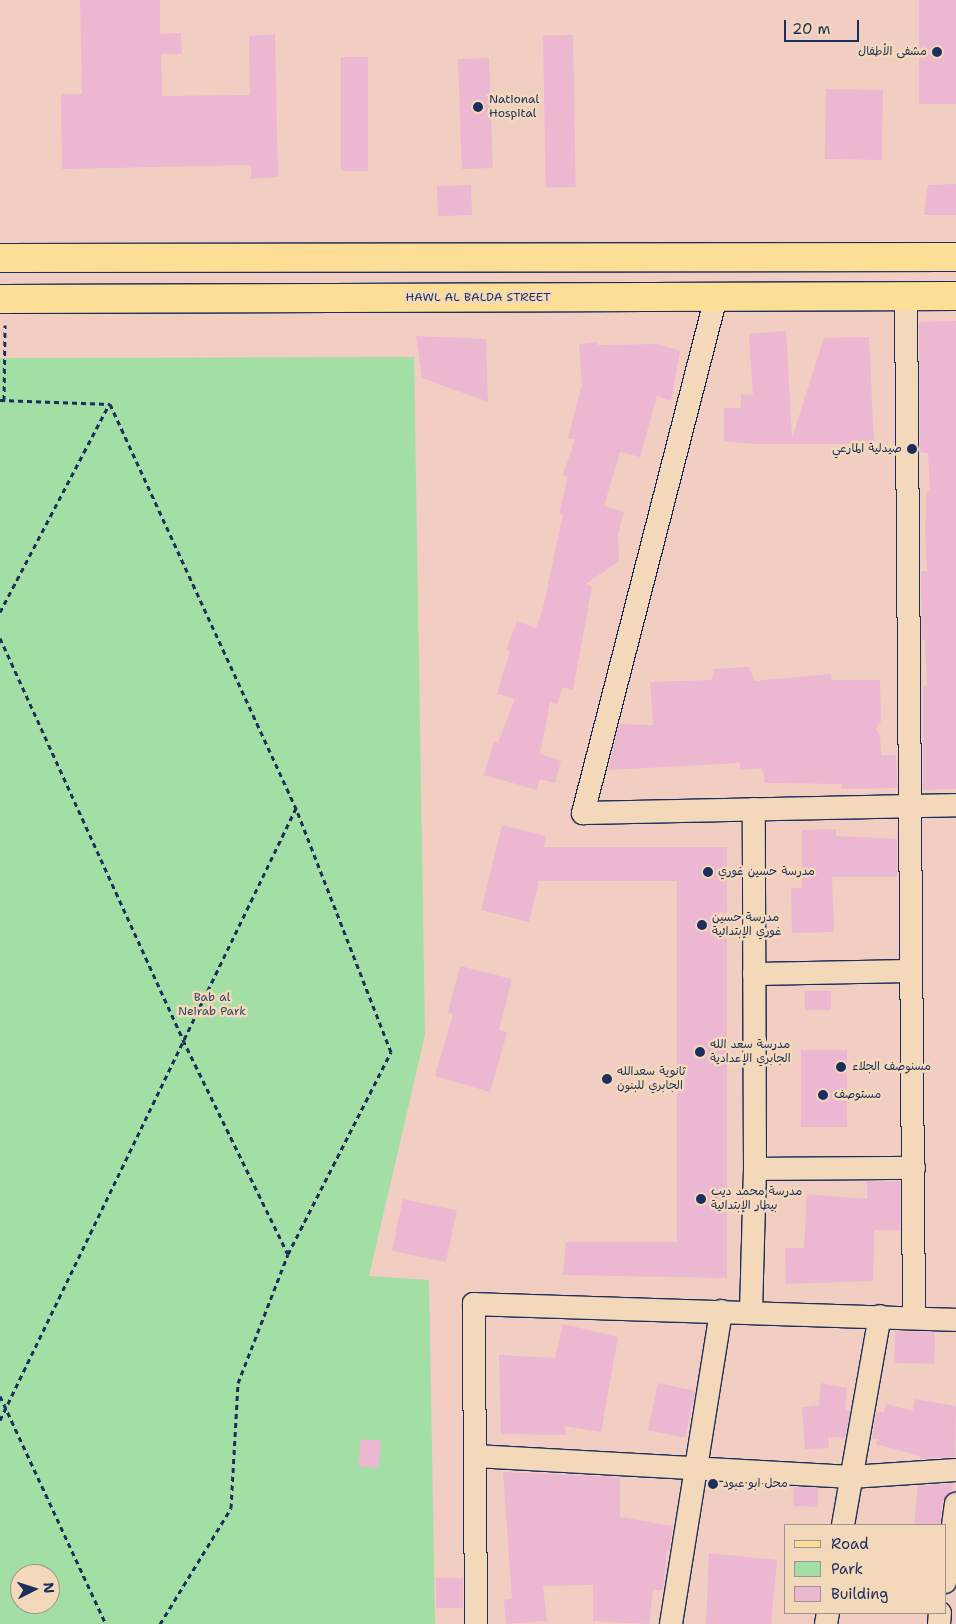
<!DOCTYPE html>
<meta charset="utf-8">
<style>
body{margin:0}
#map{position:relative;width:956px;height:1624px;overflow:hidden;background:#f1cec1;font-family:"Shantell Sans","Playpen Sans Arabic",sans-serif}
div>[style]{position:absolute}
.green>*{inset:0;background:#a3dea5}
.building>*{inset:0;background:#ecb7d1;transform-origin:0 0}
.path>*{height:3px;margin-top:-1.5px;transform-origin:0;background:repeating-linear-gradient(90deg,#1b2f5e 0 5px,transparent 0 9px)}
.roads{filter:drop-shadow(1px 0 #1b2f5e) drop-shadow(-1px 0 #1b2f5e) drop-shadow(0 1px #1b2f5e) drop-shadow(0 -1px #1b2f5e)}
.street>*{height:22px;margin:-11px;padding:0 11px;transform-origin:11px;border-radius:11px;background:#f3d8ba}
.primary>*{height:28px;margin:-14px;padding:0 14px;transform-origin:14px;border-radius:14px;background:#fdde96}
.dots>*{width:14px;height:14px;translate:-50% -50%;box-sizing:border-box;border:2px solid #f3d8ba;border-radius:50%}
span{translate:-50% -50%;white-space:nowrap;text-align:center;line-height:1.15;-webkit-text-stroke:5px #f3d8ba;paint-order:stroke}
.poi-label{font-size:12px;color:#1b2f5e}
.right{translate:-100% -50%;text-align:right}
.left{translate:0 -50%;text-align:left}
.street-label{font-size:12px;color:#1b2f5e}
.park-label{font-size:12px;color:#2f4969}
.legend{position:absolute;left:784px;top:1524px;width:162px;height:90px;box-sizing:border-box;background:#f3d8ba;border:1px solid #9d9495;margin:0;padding:6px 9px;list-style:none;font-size:15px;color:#1b2f5e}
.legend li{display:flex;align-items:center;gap:10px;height:25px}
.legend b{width:25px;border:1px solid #9d9495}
.north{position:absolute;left:10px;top:1564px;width:50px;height:50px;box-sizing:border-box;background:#f3d8ba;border:1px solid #9d9495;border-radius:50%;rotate:85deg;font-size:14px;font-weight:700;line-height:20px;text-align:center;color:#1b2f5e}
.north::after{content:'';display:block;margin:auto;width:18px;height:22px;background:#1b2f5e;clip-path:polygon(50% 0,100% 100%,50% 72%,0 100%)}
.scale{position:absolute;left:784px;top:20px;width:75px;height:22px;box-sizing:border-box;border:2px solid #1b2f5e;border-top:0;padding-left:6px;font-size:15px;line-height:18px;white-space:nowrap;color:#1b2f5e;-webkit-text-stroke:4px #f3d8ba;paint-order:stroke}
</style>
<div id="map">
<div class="green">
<i style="clip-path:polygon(evenodd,414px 357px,425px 1035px,369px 1276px,429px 1280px,435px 1624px,0 1624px,0 358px,414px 357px,20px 1574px,50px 1574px,50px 1604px,20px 1604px,20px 1574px)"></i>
</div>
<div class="building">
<i style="clip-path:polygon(80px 0,160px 0,160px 34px,181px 33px,182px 54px,161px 54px,162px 96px,250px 95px,249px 36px,275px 34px,278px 177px,251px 179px,251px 165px,62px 169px,61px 94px,82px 94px)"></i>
<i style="left:919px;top:0;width:37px;height:104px"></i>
<i style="left:573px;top:35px;width:152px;height:30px;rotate:89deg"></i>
<i style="left:341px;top:57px;width:27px;height:114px"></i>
<i style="left:489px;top:58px;width:110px;height:31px;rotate:88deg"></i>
<i style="left:826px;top:89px;width:57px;height:70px;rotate:1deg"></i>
<i style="clip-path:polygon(956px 184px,956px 215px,924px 215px,928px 185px)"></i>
<i style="left:471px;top:185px;width:30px;height:34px;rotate:88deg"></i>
<i style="clip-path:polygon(956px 321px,956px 789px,923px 790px,923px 686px,927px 685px,925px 640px,922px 640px,921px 571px,927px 571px,925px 529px,927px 491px,930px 491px,928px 453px,920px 452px,919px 322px)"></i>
<i style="clip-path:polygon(786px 331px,792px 438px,824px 338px,869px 337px,874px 444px,755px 444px,724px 441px,724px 408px,741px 408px,741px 395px,753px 394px,749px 334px)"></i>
<i style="clip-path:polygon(416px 336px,486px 339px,488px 402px,422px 378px)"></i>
<i style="clip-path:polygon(597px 342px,598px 345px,658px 344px,680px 351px,671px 401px,657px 396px,640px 457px,620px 452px,604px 506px,624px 512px,618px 534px,619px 561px,586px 584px,592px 586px,573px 690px,563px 687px,557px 704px,550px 702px,540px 754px,561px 761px,555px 783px,540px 779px,537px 790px,484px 775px,494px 741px,498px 743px,515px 699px,497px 694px,510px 651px,506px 650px,517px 621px,536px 628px,543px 608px,563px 514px,559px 513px,568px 477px,563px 475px,575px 439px,568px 438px,582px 385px,579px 344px)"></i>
<i style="clip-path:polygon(749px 667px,755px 681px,831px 674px,832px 680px,880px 680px,881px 721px,876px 728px,880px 736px,881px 755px,896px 755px,897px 788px,841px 789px,843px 784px,765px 783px,762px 768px,740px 770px,740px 763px,608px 770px,619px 724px,653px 725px,650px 682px,712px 680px,714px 669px)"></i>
<i style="clip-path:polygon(502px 825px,546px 836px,544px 847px,727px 847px,727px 1278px,563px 1275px,566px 1242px,677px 1242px,677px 881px,539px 881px,529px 922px,481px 910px)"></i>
<i style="clip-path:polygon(836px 829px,836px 836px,897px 839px,897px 877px,832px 877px,834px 932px,792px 933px,791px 888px,802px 888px,802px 830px)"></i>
<i style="clip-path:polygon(460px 966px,512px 979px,499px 1030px,507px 1033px,490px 1092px,435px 1076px,453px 1014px,448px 1012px)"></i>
<i style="left:805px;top:991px;width:26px;height:19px"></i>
<i style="left:801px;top:1050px;width:46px;height:77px"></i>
<i style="clip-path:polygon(867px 1181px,900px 1181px,900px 1230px,874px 1230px,873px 1281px,786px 1284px,785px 1248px,804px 1248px,807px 1194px,867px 1199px)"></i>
<i style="left:403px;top:1199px;width:55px;height:53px;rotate:12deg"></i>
<i style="clip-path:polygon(563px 1324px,618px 1337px,601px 1432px,565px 1426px,566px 1435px,501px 1434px,499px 1355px,555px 1358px)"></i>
<i style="left:895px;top:1331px;width:40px;height:32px;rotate:1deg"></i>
<i style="left:658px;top:1383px;width:38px;height:48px;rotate:12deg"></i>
<i style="clip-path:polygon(821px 1383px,847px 1388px,845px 1410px,850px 1411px,845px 1438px,828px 1437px,829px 1448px,805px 1449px,802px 1407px,819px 1405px)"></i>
<i style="clip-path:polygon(915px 1399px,956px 1406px,955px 1457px,920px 1459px,920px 1456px,876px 1444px,877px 1439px,872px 1439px,876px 1412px,884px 1412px,886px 1404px,913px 1411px)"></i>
<i style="left:361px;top:1439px;width:20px;height:27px;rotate:6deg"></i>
<i style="clip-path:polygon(503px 1472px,620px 1477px,620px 1517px,673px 1526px,669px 1550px,667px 1550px,663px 1590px,653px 1590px,649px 1624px,593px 1621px,593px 1585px,543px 1586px,547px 1621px,506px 1624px,504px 1600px,512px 1599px)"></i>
<i style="clip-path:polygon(953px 1483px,952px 1492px,943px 1502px,940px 1525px,914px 1525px,918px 1486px)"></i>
<i style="left:794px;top:1487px;width:24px;height:19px;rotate:2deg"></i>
<i style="clip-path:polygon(709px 1553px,777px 1560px,771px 1624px,706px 1624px)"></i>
<i style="left:463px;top:1578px;width:30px;height:27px;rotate:90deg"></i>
</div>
<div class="path">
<i style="left:0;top:400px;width:110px;rotate:2.1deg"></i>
<i style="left:110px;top:404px;width:445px;rotate:65.3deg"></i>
<i style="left:296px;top:808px;width:680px;rotate:115.81deg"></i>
<i style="left:4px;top:400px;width:75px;rotate:-89.2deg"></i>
<i style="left:0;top:612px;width:235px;rotate:-62.3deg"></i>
<i style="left:0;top:638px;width:442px;rotate:65.5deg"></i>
<i style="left:183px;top:1040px;width:238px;rotate:63.9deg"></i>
<i style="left:0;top:1396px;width:251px;rotate:65.1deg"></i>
<i style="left:160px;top:1624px;width:136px;rotate:-58.5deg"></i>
<i style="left:231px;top:1508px;width:125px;rotate:-86.8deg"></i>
<i style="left:238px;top:1383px;width:138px;rotate:-68.8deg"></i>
<i style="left:288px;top:1254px;width:227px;rotate:-63deg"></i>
<i style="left:391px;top:1052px;width:262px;rotate:-111.3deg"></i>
</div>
<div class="roads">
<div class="street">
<i style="left:716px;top:297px;width:533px;rotate:104.45deg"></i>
<i style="left:583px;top:813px;width:373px;rotate:-1.2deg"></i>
<i style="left:906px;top:297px;width:1020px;rotate:89.55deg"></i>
<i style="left:754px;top:974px;width:157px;rotate:-1.1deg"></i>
<i style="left:755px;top:1169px;width:159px;rotate:-0.4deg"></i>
<i style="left:751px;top:1312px;width:143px;rotate:-88.4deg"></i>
<i style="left:755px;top:1169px;width:360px;rotate:-90.2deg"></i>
<i style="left:475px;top:1456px;width:377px;rotate:3.2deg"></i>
<i style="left:851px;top:1477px;width:105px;rotate:-3.8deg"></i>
<i style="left:843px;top:1525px;width:212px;rotate:-80deg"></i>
<i style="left:945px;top:1582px;width:79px;rotate:-82deg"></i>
<i style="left:476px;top:1624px;width:320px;rotate:-90.4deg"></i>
<i style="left:474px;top:1304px;width:482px;rotate:1.9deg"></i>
<i style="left:671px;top:1624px;width:317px;rotate:-80.9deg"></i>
<i style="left:826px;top:1624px;width:11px;rotate:-80deg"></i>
<i style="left:939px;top:1624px;width:11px;rotate:-85deg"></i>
</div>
<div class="primary">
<i style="left:0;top:258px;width:956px;rotate:-0.06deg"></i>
<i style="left:0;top:299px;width:956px;rotate:-0.18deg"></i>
</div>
</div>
<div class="dots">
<i style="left:937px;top:52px;background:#1b2f5e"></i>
<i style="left:478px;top:107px;background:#1b2f5e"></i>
<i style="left:912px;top:449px;background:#1b2f5e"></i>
<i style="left:708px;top:872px;background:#1b2f5e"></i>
<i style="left:702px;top:925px;background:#1b2f5e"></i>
<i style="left:700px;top:1052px;background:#1b2f5e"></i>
<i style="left:841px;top:1067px;background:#1b2f5e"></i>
<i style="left:607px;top:1079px;background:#1b2f5e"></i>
<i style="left:823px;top:1095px;background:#1b2f5e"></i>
<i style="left:701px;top:1199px;background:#1b2f5e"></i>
<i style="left:713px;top:1484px;background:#1b2f5e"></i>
</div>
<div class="poi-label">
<span class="right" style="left:927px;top:52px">مشفى الأطفال</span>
<span class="left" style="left:489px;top:107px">National<br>Hospital</span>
<span class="right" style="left:902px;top:449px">صيدلية المارعي</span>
<span class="left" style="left:718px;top:872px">مدرسة حسين غوري</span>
<span class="left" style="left:712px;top:925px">مدرسة حسين<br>غوري الإبتدائية</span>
<span class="left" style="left:710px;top:1052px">مدرسة سعد الله<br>الجابري الإعدادية</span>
<span class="left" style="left:852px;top:1067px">مسنوصف الجلاء</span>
<span class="left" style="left:617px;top:1079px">ثانوية سعدالله<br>الجابري للبنون</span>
<span class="left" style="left:834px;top:1095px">مستوصف</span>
<span class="left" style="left:711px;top:1199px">مدرسة محمد ديب<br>بيطار الإبتدائية</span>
<span class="left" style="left:723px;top:1484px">محل ابو عبود</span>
</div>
<div class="street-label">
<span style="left:478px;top:298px">HAWL AL BALDA STREET</span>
</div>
<div class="park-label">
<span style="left:212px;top:1005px">Bab al<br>Neirab Park</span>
</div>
<ul class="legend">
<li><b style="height:6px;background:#fdde96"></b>Road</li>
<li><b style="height:14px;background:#a3dea5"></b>Park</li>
<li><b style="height:14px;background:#ecb7d1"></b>Building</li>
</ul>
<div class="north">N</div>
<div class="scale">20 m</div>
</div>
